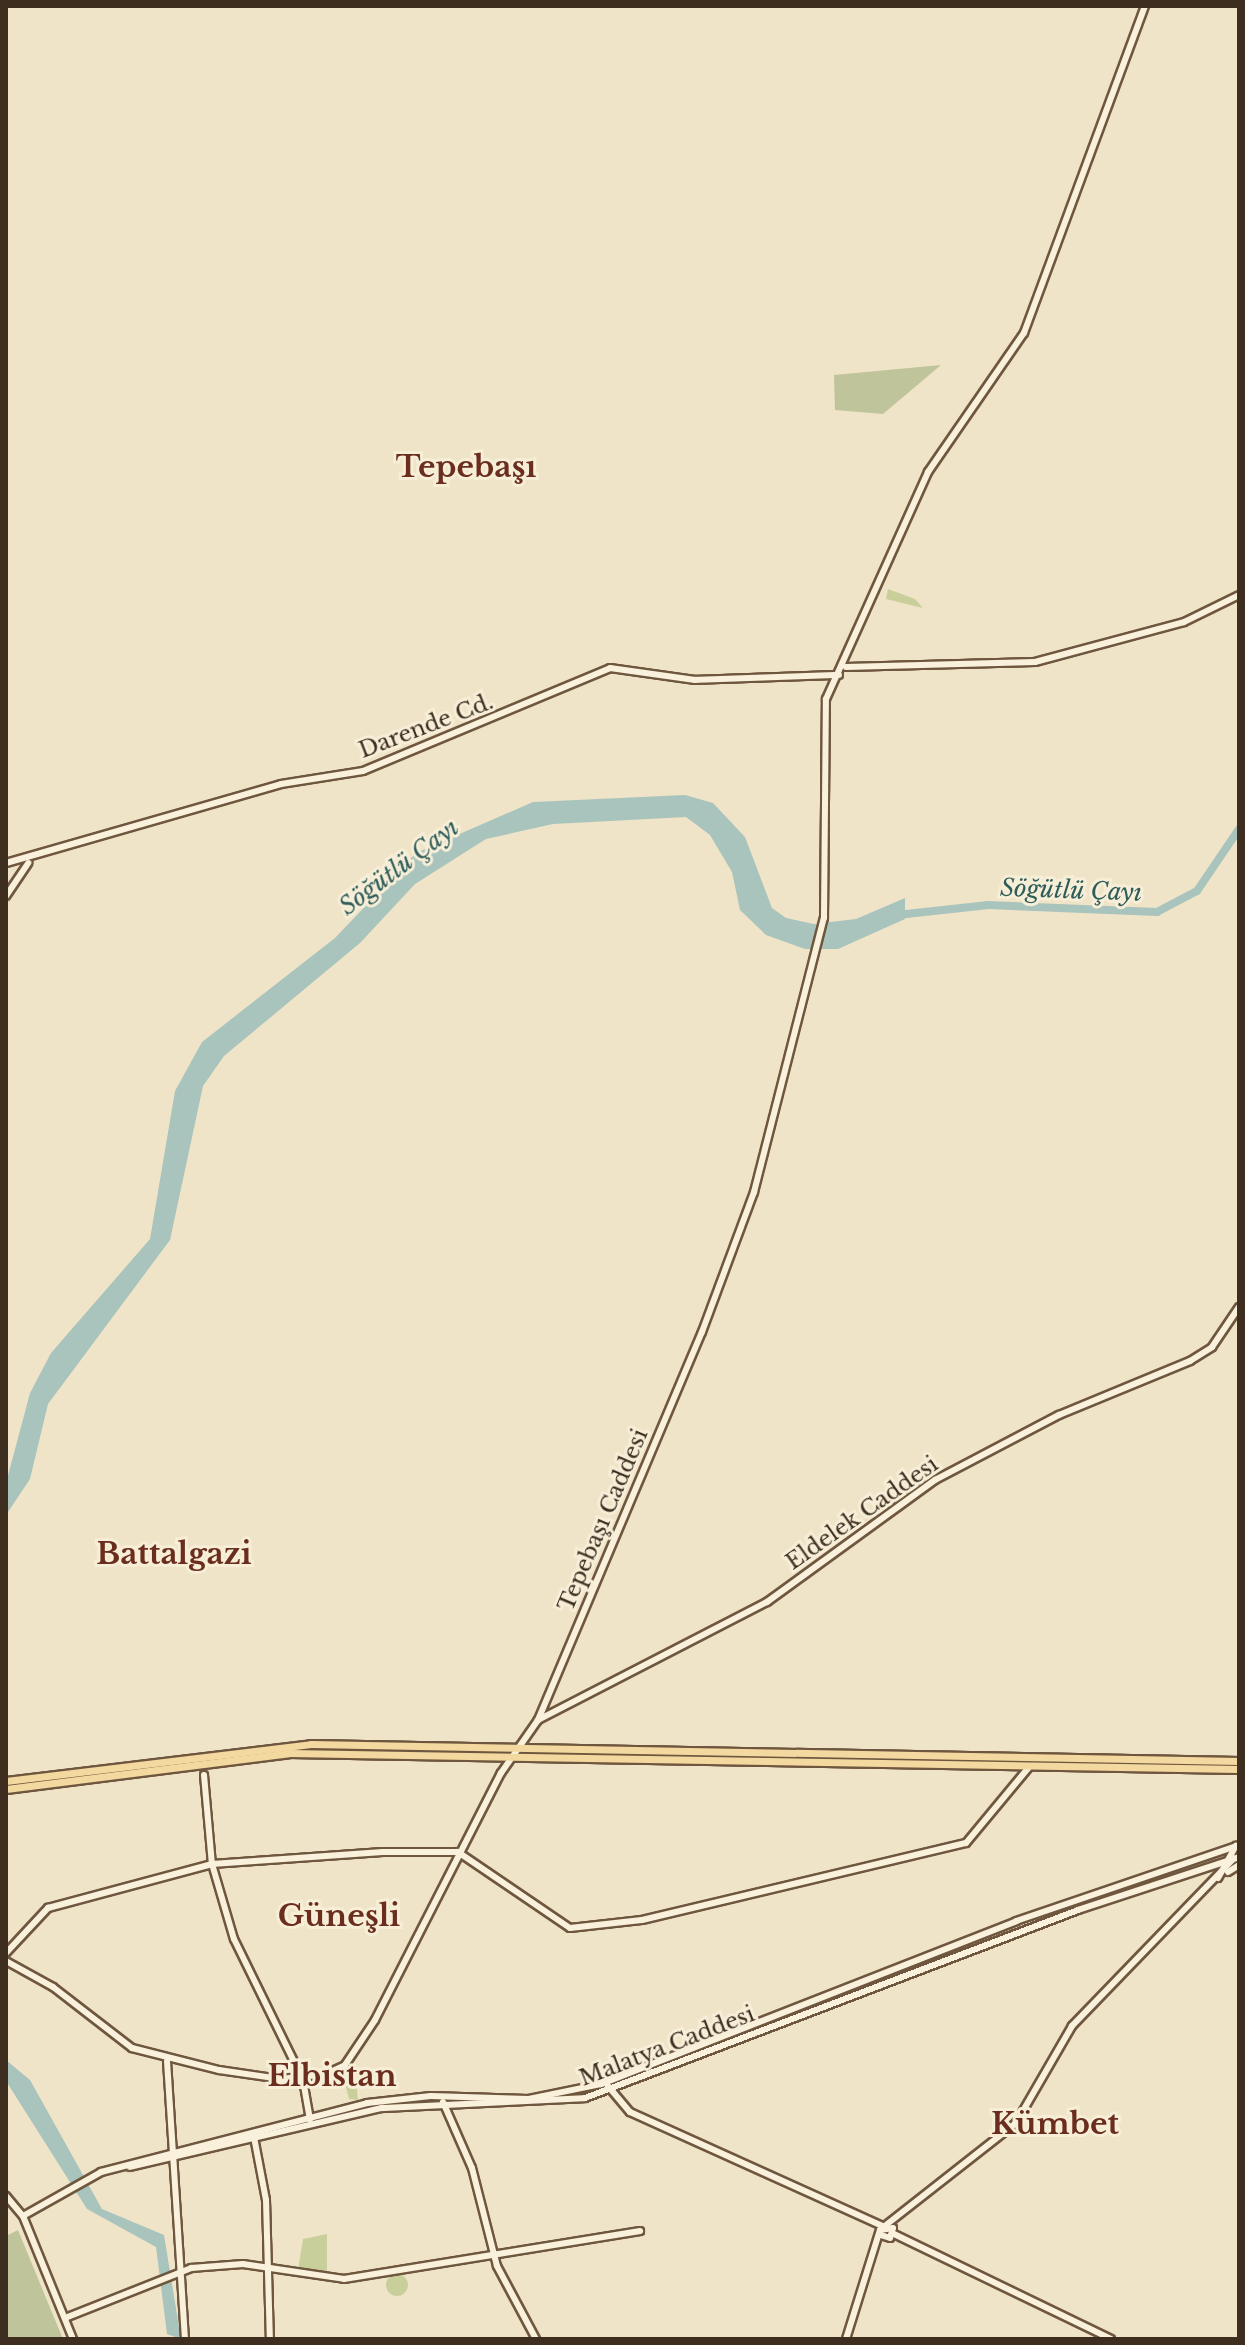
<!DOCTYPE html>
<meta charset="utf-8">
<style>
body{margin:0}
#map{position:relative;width:1245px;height:2345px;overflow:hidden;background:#f0e4c8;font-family:"Libre Baskerville",serif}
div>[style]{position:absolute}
.green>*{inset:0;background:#c9cf9b}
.round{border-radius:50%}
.cemetery>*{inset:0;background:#bfc49a}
.water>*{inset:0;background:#a9c4bc}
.river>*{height:8px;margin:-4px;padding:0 4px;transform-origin:4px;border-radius:4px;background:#a9c4bc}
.roads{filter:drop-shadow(2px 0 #6f573f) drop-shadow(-2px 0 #6f573f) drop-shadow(0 2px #6f573f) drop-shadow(0 -2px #6f573f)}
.secondary>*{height:6px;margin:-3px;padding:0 3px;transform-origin:3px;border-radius:3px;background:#faf1dc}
.primary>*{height:7px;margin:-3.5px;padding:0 3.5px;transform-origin:3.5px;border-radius:3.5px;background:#f3d9a0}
span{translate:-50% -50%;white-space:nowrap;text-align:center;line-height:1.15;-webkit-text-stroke:6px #f7eed8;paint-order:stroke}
.street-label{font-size:22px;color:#3d2e20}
.water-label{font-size:24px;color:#2f5d5a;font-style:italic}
.district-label{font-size:30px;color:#6b2e1e;font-weight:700}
.frame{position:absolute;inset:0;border:8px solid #3d2e20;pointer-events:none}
</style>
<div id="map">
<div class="green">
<i style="clip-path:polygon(888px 589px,915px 599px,923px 608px,886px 599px)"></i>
<i style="clip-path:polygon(349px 2067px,355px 2069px,358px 2100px,349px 2099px,342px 2071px)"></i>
<i style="clip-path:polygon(327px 2234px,327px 2272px,298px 2270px,303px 2239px)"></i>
<i class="round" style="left:386px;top:2274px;width:22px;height:22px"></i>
</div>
<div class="cemetery">
<i style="clip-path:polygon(941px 365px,883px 414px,835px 410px,834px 375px)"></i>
<i style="clip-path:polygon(18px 2230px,46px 2298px,63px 2339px,6px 2339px,6px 2236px)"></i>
</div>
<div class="water">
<i style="clip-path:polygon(685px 795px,713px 803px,745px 837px,772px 908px,786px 918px,814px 924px,856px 919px,905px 898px,905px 919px,838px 949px,805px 949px,766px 935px,740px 910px,732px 872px,710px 835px,686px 817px,553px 824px,486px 839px,415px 884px,360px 943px,224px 1056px,203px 1086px,170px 1240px,48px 1404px,30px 1479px,6px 1515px,6px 1483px,30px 1393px,51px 1353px,150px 1239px,175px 1091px,202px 1042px,335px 938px,416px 853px,533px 802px)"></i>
<i style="clip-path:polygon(6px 2060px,30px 2080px,102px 2209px,164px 2235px,181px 2339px,167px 2334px,156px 2247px,87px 2209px,6px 2081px)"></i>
</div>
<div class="river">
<i style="left:897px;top:915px;width:92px;rotate:-6.3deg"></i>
<i style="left:988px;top:905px;width:169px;rotate:2.4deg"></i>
<i style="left:1157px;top:912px;width:45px;rotate:-27.7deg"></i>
<i style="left:1197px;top:891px;width:75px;rotate:-55.9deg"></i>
</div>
<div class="roads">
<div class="secondary">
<i style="left:846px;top:667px;width:189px;rotate:-1.5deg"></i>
<i style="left:1035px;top:662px;width:154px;rotate:-15deg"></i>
<i style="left:1184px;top:622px;width:61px;rotate:-26.1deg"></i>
<i style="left:6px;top:863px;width:286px;rotate:-16deg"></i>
<i style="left:281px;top:784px;width:83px;rotate:-9deg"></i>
<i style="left:363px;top:771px;width:268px;rotate:-22.6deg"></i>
<i style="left:610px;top:668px;width:86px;rotate:8deg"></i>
<i style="left:695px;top:680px;width:144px;rotate:-2deg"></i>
<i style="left:6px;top:896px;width:40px;rotate:-56deg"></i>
<i style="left:538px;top:1720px;width:258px;rotate:-27.3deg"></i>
<i style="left:767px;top:1602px;width:208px;rotate:-36deg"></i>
<i style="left:935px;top:1480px;width:140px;rotate:-27.7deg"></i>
<i style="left:1059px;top:1415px;width:142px;rotate:-22.4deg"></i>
<i style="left:1190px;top:1361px;width:26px;rotate:-32deg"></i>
<i style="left:1212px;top:1347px;width:48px;rotate:-56deg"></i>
<i style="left:204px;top:1775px;width:89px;rotate:84.9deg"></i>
<i style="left:212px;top:1864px;width:78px;rotate:73.7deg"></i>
<i style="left:234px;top:1939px;width:157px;rotate:63.9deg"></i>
<i style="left:303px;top:2080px;width:40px;rotate:80deg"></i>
<i style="left:1228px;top:1872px;width:13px;rotate:-32deg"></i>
<i style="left:1218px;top:1878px;width:37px;rotate:-61deg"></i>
<i style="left:6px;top:1953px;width:62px;rotate:-47deg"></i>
<i style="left:48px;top:1908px;width:170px;rotate:-15deg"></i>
<i style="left:212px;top:1864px;width:171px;rotate:-4deg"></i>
<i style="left:383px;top:1852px;width:75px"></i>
<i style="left:458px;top:1852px;width:135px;rotate:34.2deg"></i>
<i style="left:570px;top:1928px;width:72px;rotate:-6.3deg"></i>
<i style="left:642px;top:1920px;width:333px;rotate:-13.4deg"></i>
<i style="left:966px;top:1843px;width:99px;rotate:-50.3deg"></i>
<i style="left:6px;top:1961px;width:54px;rotate:29deg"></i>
<i style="left:53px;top:1987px;width:100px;rotate:37.7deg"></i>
<i style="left:132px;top:2048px;width:90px;rotate:14.2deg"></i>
<i style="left:219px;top:2070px;width:63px;rotate:8.3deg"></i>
<i style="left:281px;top:2079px;width:45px;rotate:-6.3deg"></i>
<i style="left:326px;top:2074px;width:21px;rotate:-25deg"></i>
<i style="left:345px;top:2065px;width:54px;rotate:-56.3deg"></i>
<i style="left:375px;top:2020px;width:277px;rotate:-63deg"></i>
<i style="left:501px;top:1773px;width:65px;rotate:-55.1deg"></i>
<i style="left:538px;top:1720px;width:421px;rotate:-67.1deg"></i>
<i style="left:702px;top:1332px;width:149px;rotate:-69.6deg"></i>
<i style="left:754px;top:1192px;width:283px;rotate:-75.7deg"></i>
<i style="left:824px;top:918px;width:219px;rotate:-89.5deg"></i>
<i style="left:826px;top:699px;width:249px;rotate:-65.8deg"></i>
<i style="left:928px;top:472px;width:169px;rotate:-55.4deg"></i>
<i style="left:1024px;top:333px;width:349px;rotate:-69.7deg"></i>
<i style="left:167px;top:2061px;width:279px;rotate:86.3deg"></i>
<i style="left:608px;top:2086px;width:34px;rotate:50deg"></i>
<i style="left:630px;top:2112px;width:277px;rotate:24.3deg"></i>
<i style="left:443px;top:2102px;width:72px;rotate:66.3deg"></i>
<i style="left:472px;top:2168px;width:101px;rotate:75.7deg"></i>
<i style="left:497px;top:2266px;width:83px;rotate:61.9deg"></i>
<i style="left:254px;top:2137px;width:64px;rotate:79.2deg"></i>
<i style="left:266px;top:2200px;width:139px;rotate:88.4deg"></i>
<i style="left:130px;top:2167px;width:259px;rotate:-13.2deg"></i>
<i style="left:382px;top:2108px;width:203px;rotate:-2.8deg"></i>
<i style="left:585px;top:2098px;width:528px;rotate:-20.87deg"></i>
<i style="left:1078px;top:1910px;width:169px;rotate:-18.2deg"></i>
<i style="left:6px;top:2196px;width:26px;rotate:50deg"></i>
<i style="left:23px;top:2216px;width:133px;rotate:67.9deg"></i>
<i style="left:23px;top:2216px;width:90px;rotate:-29.4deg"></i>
<i style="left:101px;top:2172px;width:275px;rotate:-14.5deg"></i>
<i style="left:367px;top:2103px;width:64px;rotate:-6.2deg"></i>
<i style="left:431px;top:2096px;width:97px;rotate:1.8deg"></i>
<i style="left:528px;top:2099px;width:75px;rotate:-11.6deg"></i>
<i style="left:601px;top:2084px;width:446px;rotate:-21.4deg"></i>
<i style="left:1016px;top:1921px;width:236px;rotate:-18.8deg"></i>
<i style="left:886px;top:2225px;width:165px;rotate:-38.1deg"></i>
<i style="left:1016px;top:2123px;width:112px;rotate:-60deg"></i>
<i style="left:1072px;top:2026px;width:233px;rotate:-46deg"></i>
<i style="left:894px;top:2234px;width:241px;rotate:25.8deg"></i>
<i style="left:65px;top:2318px;width:136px;rotate:-21.6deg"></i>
<i style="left:191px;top:2268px;width:52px;rotate:-4.4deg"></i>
<i style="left:243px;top:2264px;width:102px;rotate:8.4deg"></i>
<i style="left:344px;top:2279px;width:300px;rotate:-9.2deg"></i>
<i style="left:846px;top:2339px;width:114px;rotate:-72.7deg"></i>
<i style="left:880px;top:2230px;width:13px;rotate:-9deg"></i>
<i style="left:893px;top:2228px;width:10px;rotate:107deg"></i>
<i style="left:890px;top:2238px;width:9px;rotate:-162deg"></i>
</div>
<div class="primary">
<i style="left:6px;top:1781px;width:307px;rotate:-6.9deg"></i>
<i style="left:311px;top:1744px;width:928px;rotate:1.05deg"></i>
<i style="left:6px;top:1789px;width:285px;rotate:-7.2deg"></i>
<i style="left:289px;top:1753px;width:950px;rotate:0.96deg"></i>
</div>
</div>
<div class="street-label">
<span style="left:426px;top:726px;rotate:-21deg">Darende Cd.</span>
<span style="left:862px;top:1513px;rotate:-35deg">Eldelek Caddesi</span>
<span style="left:603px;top:1520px;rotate:-67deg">Tepebaşı Caddesi</span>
<span style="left:667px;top:2046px;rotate:-21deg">Malatya Caddesi</span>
</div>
<div class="water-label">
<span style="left:399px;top:867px;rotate:-37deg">Söğütlü Çayı</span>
<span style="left:1071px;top:890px;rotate:2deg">Söğütlü Çayı</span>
</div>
<div class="district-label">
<span style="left:466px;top:467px">Tepebaşı</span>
<span style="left:174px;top:1554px">Battalgazi</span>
<span style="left:339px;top:1916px">Güneşli</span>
<span style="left:332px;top:2076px">Elbistan</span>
<span style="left:1055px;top:2124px">Kümbet</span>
</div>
<div class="frame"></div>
</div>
